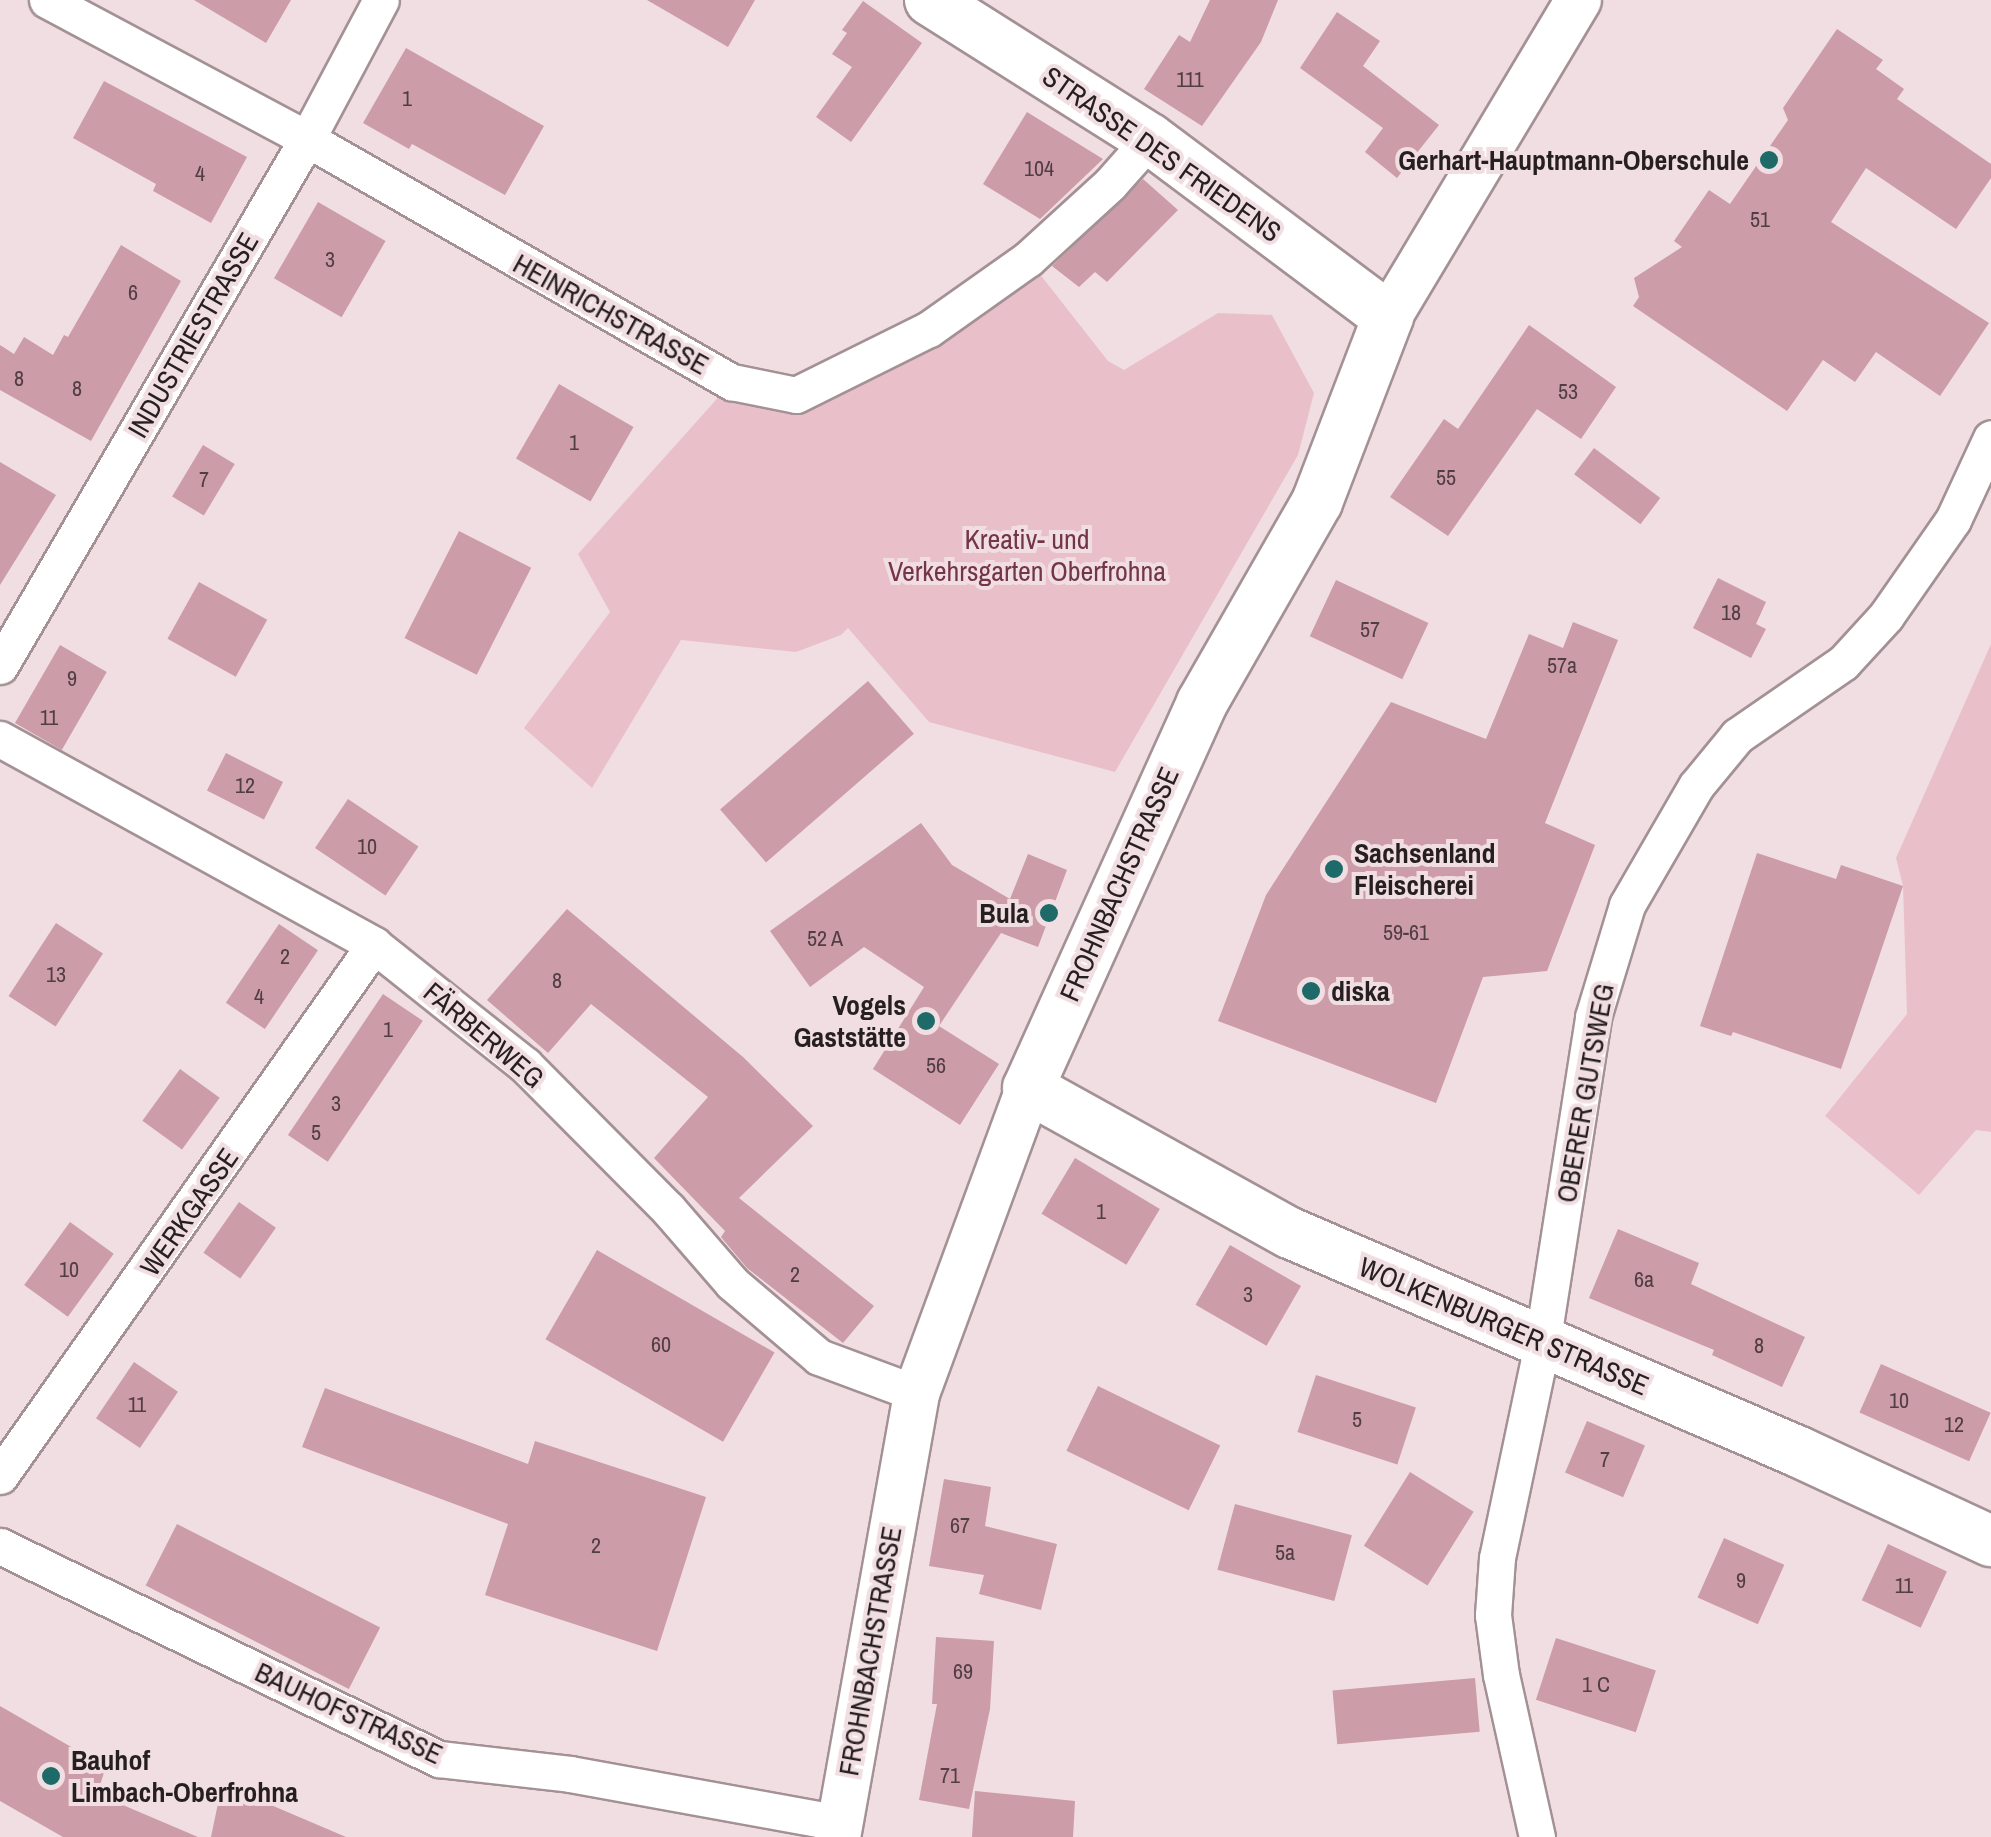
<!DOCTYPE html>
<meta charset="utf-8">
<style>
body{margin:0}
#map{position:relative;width:1991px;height:1837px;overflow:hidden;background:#f1dee2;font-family:"Archivo Narrow",sans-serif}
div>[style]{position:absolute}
.green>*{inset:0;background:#e9c0ca}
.building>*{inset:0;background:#cc9ca8;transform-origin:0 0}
.roads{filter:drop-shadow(2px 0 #a39195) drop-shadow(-2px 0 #a39195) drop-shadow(0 2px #a39195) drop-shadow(0 -2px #a39195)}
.minor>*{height:35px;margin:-17.5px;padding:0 17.5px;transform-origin:17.5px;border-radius:17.5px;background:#fff}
.tertiary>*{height:45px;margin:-22.5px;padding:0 22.5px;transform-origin:22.5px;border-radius:22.5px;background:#fff}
.secondary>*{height:50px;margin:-25px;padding:0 25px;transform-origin:25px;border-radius:25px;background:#fff}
.dots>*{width:28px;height:28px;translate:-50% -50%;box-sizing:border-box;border:5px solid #f1dee2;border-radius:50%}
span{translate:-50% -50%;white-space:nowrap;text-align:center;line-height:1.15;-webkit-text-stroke:8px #f1dee2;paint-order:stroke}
.number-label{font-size:22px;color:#503e43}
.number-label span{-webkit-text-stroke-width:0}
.street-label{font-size:28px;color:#261f21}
.poi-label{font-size:28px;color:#261f21;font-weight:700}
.right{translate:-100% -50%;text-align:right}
.left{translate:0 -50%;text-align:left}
.park-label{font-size:28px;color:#733548}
</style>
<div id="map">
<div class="green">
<i style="clip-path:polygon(1028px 259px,1108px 361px,1124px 370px,1218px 313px,1272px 315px,1314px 393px,1298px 455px,1115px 772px,929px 722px,848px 628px,841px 635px,796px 652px,681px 640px,592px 788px,524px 728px,610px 612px,578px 554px,732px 382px,796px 395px)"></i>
<i style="clip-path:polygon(1991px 644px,1991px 1132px,1976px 1130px,1919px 1195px,1825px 1116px,1907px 1014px,1903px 886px,1896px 858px)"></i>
</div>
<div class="building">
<i style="clip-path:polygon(194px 0,291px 0,266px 43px)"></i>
<i style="clip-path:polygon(647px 0,755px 0,728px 47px)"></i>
<i style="clip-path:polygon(1210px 0,1278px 0,1261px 42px,1202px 126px,1144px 89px,1179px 35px,1190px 42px)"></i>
<i style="clip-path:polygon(863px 1px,922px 43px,851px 142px,816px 117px,852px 67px,832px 54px,847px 33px,842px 30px)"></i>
<i style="clip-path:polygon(1337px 12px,1380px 41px,1363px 66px,1439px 125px,1397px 178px,1365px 152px,1383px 128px,1300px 68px)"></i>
<i style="clip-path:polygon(1837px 29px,1883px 60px,1876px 69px,1904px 89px,1897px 99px,1991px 164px,1991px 178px,1956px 229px,1866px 168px,1831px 222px,1989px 323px,1940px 396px,1876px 352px,1855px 382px,1823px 360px,1787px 411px,1633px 306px,1639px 297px,1634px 278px,1682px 247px,1674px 241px,1709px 190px,1730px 204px,1788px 120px,1783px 108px)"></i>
<i style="clip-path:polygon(406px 48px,544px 126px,505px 195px,412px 144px,409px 149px,363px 123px)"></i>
<i style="clip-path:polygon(104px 81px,247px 157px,211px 223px,153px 191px,156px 184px,73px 138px)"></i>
<i style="clip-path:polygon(1027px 112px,1103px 159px,1040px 219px,983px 184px)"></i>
<i style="clip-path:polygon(1143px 179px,1178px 210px,1107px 282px,1095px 272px,1079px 287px,1052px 266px)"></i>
<i style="left:318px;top:202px;width:78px;height:88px;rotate:30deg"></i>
<i style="clip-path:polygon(121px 245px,181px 281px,91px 441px,0 390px,0 345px,14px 354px,24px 337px,53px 355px,64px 335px,68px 337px)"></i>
<i style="clip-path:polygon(1529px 325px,1616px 387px,1581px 439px,1537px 409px,1448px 536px,1390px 497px,1444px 419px,1458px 429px)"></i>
<i style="left:559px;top:384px;width:86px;height:86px;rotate:30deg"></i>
<i style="left:203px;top:445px;width:37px;height:60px;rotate:31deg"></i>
<i style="left:1594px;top:448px;width:83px;height:33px;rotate:37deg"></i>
<i style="clip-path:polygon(0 462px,56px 495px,0 585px)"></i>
<i style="left:459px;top:531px;width:81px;height:120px;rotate:27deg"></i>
<i style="clip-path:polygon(1718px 578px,1766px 602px,1756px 624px,1766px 629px,1751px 658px,1693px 628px)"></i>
<i style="left:1336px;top:580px;width:102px;height:62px;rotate:25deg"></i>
<i style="left:199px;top:582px;width:78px;height:65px;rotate:29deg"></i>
<i style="clip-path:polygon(1573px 622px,1618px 640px,1545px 823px,1595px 845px,1547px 971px,1483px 977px,1436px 1103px,1218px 1021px,1266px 895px,1391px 702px,1486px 739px,1529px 634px,1563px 648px)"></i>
<i style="left:60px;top:645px;width:54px;height:90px;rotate:30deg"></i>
<i style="left:868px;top:681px;width:70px;height:196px;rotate:49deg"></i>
<i style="left:226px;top:753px;width:64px;height:42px;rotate:27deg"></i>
<i style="left:348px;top:799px;width:85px;height:59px;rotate:34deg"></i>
<i style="clip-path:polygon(921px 823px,952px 865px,1010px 899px,1028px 854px,1067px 870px,1038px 947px,1001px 933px,939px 1026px,999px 1064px,960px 1125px,873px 1069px,924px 987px,864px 947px,810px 987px,770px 931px)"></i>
<i style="clip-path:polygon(1757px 853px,1836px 879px,1841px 865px,1903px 886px,1841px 1069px,1733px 1032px,1731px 1036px,1700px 1026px)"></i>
<i style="clip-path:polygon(567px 909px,743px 1057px,813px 1126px,739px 1198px,874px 1306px,843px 1343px,747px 1268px,721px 1237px,725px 1231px,654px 1158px,708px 1097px,591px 1004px,548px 1053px,487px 1000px)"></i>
<i style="left:56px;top:923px;width:56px;height:87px;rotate:33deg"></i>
<i style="left:279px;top:924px;width:47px;height:95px;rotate:34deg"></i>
<i style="left:383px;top:994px;width:48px;height:170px;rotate:34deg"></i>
<i style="left:180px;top:1069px;width:49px;height:64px;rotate:36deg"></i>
<i style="left:1075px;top:1158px;width:99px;height:65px;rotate:31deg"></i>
<i style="left:239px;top:1202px;width:45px;height:62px;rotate:35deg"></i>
<i style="left:70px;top:1222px;width:54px;height:78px;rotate:36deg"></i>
<i style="clip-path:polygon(1618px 1229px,1699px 1263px,1691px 1284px,1805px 1337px,1782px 1387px,1712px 1355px,1714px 1350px,1589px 1298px)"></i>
<i style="left:1230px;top:1245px;width:82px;height:69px;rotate:30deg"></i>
<i style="left:597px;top:1250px;width:205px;height:103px;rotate:30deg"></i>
<i style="left:134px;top:1362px;width:53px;height:68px;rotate:34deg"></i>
<i style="left:1881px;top:1364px;width:120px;height:53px;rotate:24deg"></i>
<i style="left:1316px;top:1375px;width:105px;height:60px;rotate:18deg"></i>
<i style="left:1098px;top:1386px;width:136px;height:72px;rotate:26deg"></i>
<i style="clip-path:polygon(325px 1388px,528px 1464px,535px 1441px,706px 1497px,657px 1651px,485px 1595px,508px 1524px,302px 1447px)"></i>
<i style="left:1587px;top:1421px;width:63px;height:56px;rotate:23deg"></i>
<i style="left:1410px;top:1472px;width:75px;height:87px;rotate:32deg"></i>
<i style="clip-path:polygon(944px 1479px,991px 1487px,985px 1526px,1057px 1544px,1041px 1610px,979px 1594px,984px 1575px,929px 1566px)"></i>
<i style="left:1235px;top:1504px;width:121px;height:68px;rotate:15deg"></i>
<i style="left:177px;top:1524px;width:228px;height:69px;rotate:27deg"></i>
<i style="left:1724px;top:1538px;width:66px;height:65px;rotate:24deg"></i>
<i style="left:1888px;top:1544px;width:65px;height:62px;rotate:25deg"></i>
<i style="clip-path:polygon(936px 1637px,994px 1641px,990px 1709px,969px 1809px,919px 1800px,937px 1704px,932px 1704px)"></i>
<i style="left:1556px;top:1638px;width:105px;height:65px;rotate:18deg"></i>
<i style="left:1475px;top:1678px;width:54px;height:143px;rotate:85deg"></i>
<i style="clip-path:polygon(0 1706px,106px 1767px,97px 1794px,198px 1837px,63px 1837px,0 1801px)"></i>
<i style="clip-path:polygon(222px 1784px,346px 1837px,211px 1837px)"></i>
<i style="clip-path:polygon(975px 1791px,1075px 1801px,1073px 1837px,972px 1837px)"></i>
</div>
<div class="roads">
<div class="minor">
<i style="left:47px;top:0;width:295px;rotate:28.1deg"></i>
<i style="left:307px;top:139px;width:490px;rotate:29.8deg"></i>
<i style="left:732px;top:382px;width:65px;rotate:11.5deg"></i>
<i style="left:796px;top:395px;width:148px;rotate:-26.4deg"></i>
<i style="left:929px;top:329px;width:121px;rotate:-35.3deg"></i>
<i style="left:1028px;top:259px;width:111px;rotate:-42.4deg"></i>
<i style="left:1110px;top:184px;width:60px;rotate:-48.4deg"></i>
<i style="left:0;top:666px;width:610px;rotate:-59.78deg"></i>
<i style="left:307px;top:139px;width:157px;rotate:-62deg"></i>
<i style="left:0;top:739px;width:427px;rotate:28.8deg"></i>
<i style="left:374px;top:945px;width:193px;rotate:38.5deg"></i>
<i style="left:525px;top:1065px;width:203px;rotate:45.2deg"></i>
<i style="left:668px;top:1209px;width:98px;rotate:49.1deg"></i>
<i style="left:732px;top:1283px;width:114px;rotate:40.4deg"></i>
<i style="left:819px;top:1357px;width:103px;rotate:20.4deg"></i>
<i style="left:0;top:1476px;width:649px;rotate:-54.84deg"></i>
<i style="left:0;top:1546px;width:488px;rotate:25.9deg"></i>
<i style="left:439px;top:1759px;width:132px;rotate:6.5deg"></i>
<i style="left:570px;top:1774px;width:273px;rotate:10.3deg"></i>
<i style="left:1537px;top:1837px;width:166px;rotate:-102.5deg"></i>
<i style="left:1501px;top:1675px;width:61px;rotate:-97.6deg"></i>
<i style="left:1493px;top:1615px;width:57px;rotate:-86deg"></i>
<i style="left:1497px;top:1558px;width:219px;rotate:-78.1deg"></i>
<i style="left:1542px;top:1344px;width:331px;rotate:-81.1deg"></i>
<i style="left:1593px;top:1017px;width:117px;rotate:-73.1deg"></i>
<i style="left:1627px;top:905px;width:138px;rotate:-59.9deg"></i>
<i style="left:1696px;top:786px;width:65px;rotate:-50.6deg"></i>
<i style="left:1737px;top:736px;width:129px;rotate:-34.6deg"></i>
<i style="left:1843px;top:663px;width:64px;rotate:-47.5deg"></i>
<i style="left:1886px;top:616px;width:117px;rotate:-55.1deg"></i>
<i style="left:1953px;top:520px;width:90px;rotate:-65.1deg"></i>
</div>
<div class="tertiary">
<i style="left:1388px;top:317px;width:370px;rotate:-59.1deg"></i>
<i style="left:837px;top:1837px;width:451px;rotate:-79.9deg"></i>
<i style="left:916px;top:1393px;width:325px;rotate:-69.8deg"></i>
</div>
<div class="secondary">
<i style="left:930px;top:0;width:260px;rotate:32.3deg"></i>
<i style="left:1150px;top:139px;width:297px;rotate:36.8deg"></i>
<i style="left:1388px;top:317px;width:198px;rotate:111deg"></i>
<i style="left:1317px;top:502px;width:232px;rotate:119.8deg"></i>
<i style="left:1202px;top:703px;width:422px;rotate:114.3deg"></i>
<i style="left:1028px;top:1088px;width:299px;rotate:29deg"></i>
<i style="left:1290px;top:1233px;width:554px;rotate:23.28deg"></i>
<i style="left:1799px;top:1452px;width:212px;rotate:24.9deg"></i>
</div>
</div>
<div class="dots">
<i style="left:1769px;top:160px;background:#1d6a68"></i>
<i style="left:1334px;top:869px;background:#1d6a68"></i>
<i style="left:1049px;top:913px;background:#1d6a68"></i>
<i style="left:1311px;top:991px;background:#1d6a68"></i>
<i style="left:926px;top:1021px;background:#1d6a68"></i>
<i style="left:51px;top:1776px;background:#1d6a68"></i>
</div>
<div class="number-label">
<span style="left:1190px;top:80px">111</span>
<span style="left:407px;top:99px">1</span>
<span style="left:1039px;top:169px">104</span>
<span style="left:200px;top:174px">4</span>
<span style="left:1760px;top:220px">51</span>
<span style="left:330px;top:260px">3</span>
<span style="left:133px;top:293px">6</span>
<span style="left:19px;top:379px">8</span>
<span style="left:77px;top:389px">8</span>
<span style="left:1568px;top:392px">53</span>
<span style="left:574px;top:443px">1</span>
<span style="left:1446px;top:478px">55</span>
<span style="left:204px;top:480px">7</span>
<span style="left:1731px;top:613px">18</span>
<span style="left:1370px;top:630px">57</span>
<span style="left:1562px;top:666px">57a</span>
<span style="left:72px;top:679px">9</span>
<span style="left:49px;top:718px">11</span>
<span style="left:245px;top:786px">12</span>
<span style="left:367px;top:847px">10</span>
<span style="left:1406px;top:933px">59-61</span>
<span style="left:825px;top:939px">52 A</span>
<span style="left:285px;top:957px">2</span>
<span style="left:56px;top:975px">13</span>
<span style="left:557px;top:981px">8</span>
<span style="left:259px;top:997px">4</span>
<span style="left:388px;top:1030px">1</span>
<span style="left:936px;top:1066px">56</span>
<span style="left:336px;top:1104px">3</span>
<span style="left:316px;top:1133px">5</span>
<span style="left:1101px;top:1212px">1</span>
<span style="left:69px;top:1270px">10</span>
<span style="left:795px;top:1275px">2</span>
<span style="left:1644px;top:1280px">6a</span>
<span style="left:1248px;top:1295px">3</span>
<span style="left:661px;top:1345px">60</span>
<span style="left:1759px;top:1346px">8</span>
<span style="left:1899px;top:1401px">10</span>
<span style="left:137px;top:1405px">11</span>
<span style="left:1357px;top:1420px">5</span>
<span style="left:1954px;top:1425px">12</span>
<span style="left:1605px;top:1460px">7</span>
<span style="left:960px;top:1526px">67</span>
<span style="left:596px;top:1546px">2</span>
<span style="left:1285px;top:1553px">5a</span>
<span style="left:1741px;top:1581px">9</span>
<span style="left:1904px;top:1586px">11</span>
<span style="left:963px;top:1672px">69</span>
<span style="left:1596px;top:1685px">1 C</span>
<span style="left:950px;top:1776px">71</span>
</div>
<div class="street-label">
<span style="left:1162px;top:154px;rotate:35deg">STRASSE DES FRIEDENS</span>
<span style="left:611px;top:314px;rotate:29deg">HEINRICHSTRASSE</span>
<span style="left:193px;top:335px;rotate:-60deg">INDUSTRIESTRASSE</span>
<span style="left:1119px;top:884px;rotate:-66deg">FROHNBACHSTRASSE</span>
<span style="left:484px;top:1035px;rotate:40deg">FÄRBERWEG</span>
<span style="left:1585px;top:1093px;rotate:-80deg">OBERER GUTSWEG</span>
<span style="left:189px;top:1212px;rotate:-55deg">WERKGASSE</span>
<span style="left:1504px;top:1326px;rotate:23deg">WOLKENBURGER STRASSE</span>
<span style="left:870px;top:1651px;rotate:-80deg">FROHNBACHSTRASSE</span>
<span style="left:349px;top:1713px;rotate:25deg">BAUHOFSTRASSE</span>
</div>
<div class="poi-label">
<span class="right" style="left:1749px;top:160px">Gerhart-Hauptmann-Oberschule</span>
<span class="left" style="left:1354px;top:869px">Sachsenland<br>Fleischerei</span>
<span class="right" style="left:1029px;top:913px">Bula</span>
<span class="left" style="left:1331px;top:991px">diska</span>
<span class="right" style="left:906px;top:1021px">Vogels<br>Gaststätte</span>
<span class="left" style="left:71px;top:1776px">Bauhof<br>Limbach-Oberfrohna</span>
</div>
<div class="park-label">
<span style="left:1027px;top:555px">Kreativ- und<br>Verkehrsgarten Oberfrohna</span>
</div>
</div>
